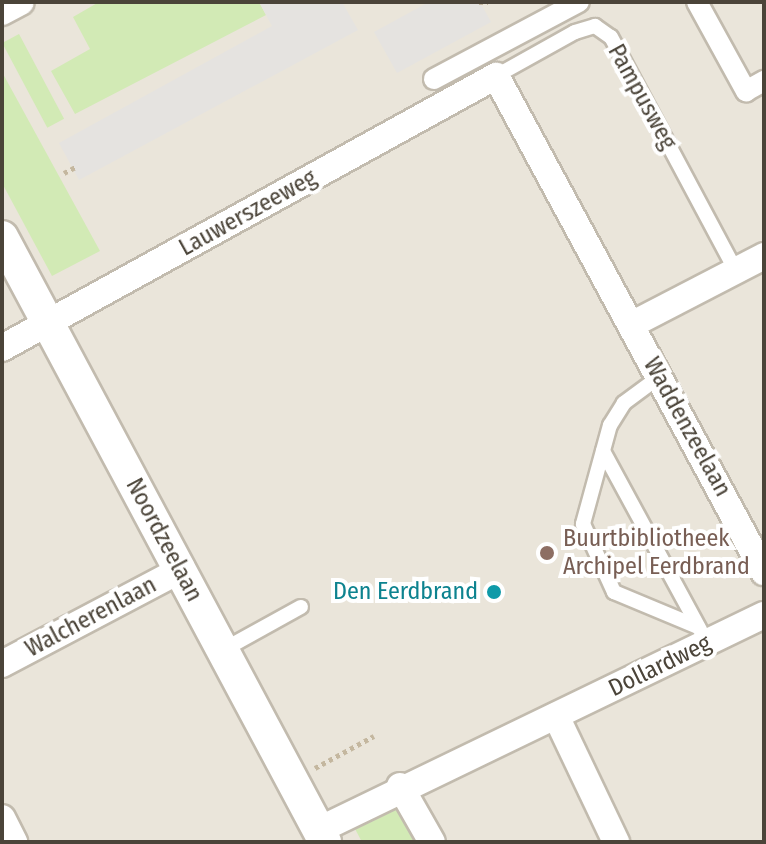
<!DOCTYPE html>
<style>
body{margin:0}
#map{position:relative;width:766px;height:844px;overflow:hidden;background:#f6f3ec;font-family:"Fira Sans Condensed",sans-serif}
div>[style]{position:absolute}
.residential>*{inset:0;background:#eae5da;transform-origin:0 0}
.green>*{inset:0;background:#d2eab5;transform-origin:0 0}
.parking>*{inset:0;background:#e5e3e0}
.path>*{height:5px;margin-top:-2.5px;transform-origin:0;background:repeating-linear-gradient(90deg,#c4b79f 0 4px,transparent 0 8px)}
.roads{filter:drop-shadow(2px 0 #c2bbae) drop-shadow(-2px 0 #c2bbae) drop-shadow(0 2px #c2bbae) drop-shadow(0 -2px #c2bbae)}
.service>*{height:14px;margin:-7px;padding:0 7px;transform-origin:7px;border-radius:7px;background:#fff}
.pedestrian>*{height:20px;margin:-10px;padding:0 10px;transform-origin:10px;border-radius:10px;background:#fff}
.minor>*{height:26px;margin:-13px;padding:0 13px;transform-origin:13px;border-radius:13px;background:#fff}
.tertiary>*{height:32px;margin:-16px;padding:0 16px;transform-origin:16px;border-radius:16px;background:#fff}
.dots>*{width:22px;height:22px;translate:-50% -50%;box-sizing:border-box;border:4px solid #fff;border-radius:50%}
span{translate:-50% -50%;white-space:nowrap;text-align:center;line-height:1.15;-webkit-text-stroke:8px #fff;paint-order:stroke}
.street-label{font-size:24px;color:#4b4439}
.education-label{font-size:24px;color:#785e54}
.left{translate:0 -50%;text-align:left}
.culture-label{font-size:24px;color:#0d838f}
.right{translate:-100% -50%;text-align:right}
.frame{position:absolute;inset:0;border:4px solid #4b4439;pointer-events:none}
</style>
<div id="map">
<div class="residential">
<i style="left:2px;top:2px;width:762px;height:840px"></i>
</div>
<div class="green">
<i style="clip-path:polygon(99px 2px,259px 2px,266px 15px,75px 114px,51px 71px,90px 49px,73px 17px)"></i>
<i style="left:19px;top:34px;width:96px;height:19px;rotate:62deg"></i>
<i style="clip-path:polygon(2px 72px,100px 251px,52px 276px,2px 183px)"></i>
<i style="clip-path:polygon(397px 809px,416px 842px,362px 842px,354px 827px)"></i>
</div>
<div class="parking">
<i style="clip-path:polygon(259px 2px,342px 2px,358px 30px,79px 180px,59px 143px,272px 26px)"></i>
<i style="clip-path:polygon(429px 2px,480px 2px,491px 22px,397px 73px,374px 32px)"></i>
</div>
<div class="path">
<i style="left:479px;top:2px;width:9px"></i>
<i style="left:64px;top:173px;width:13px;rotate:-27deg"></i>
<i style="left:315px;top:768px;width:67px;rotate:-28.5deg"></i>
</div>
<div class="roads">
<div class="service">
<i style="left:496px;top:76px;width:90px;rotate:-29.1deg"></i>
<i style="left:575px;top:32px;width:21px;rotate:-17deg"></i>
<i style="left:595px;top:26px;width:19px;rotate:35deg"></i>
<i style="left:611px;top:37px;width:265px;rotate:61.9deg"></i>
<i style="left:659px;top:377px;width:44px;rotate:143.4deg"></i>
<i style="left:624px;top:403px;width:26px;rotate:122deg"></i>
<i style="left:610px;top:425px;width:103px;rotate:105.3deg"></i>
<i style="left:583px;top:524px;width:75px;rotate:65.5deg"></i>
<i style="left:614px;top:592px;width:91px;rotate:22.6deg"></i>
<i style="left:603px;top:451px;width:204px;rotate:61.5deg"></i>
<i style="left:223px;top:650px;width:89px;rotate:-28.9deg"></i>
</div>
<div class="pedestrian">
<i style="left:697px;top:2px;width:102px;rotate:61.2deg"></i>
<i style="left:746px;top:91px;width:21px;rotate:-29deg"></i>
<i style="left:434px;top:79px;width:164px;rotate:-28deg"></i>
</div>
<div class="minor">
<i style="left:2px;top:12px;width:21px;rotate:-28deg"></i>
<i style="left:631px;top:325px;width:150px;rotate:-27.4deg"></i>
<i style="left:2px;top:348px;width:564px;rotate:-28.84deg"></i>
<i style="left:496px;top:76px;width:564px;rotate:61.62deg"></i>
<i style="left:2px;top:664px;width:201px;rotate:-27.8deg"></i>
<i style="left:556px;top:716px;width:140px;rotate:64.5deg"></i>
<i style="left:400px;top:786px;width:64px;rotate:60.3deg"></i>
<i style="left:2px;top:818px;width:27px;rotate:63deg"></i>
<i style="left:319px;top:830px;width:494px;rotate:-25.8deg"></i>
</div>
<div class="tertiary">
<i style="left:2px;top:237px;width:686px;rotate:61.9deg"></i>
</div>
</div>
<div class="dots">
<i style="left:547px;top:553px;background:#8d6e63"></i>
<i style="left:494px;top:592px;background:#0f9aa8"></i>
</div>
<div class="street-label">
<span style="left:642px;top:97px;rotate:61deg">Pampusweg</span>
<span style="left:248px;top:213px;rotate:-29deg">Lauwerszeeweg</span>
<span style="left:687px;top:427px;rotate:61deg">Waddenzeelaan</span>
<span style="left:164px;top:540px;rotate:62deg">Noordzeelaan</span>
<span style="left:91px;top:617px;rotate:-28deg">Walcherenlaan</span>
<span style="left:660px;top:666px;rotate:-26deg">Dollardweg</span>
</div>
<div class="education-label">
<span class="left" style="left:563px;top:553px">Buurtbibliotheek<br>Archipel Eerdbrand</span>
</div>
<div class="culture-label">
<span class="right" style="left:478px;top:592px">Den Eerdbrand</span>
</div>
<div class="frame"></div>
</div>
